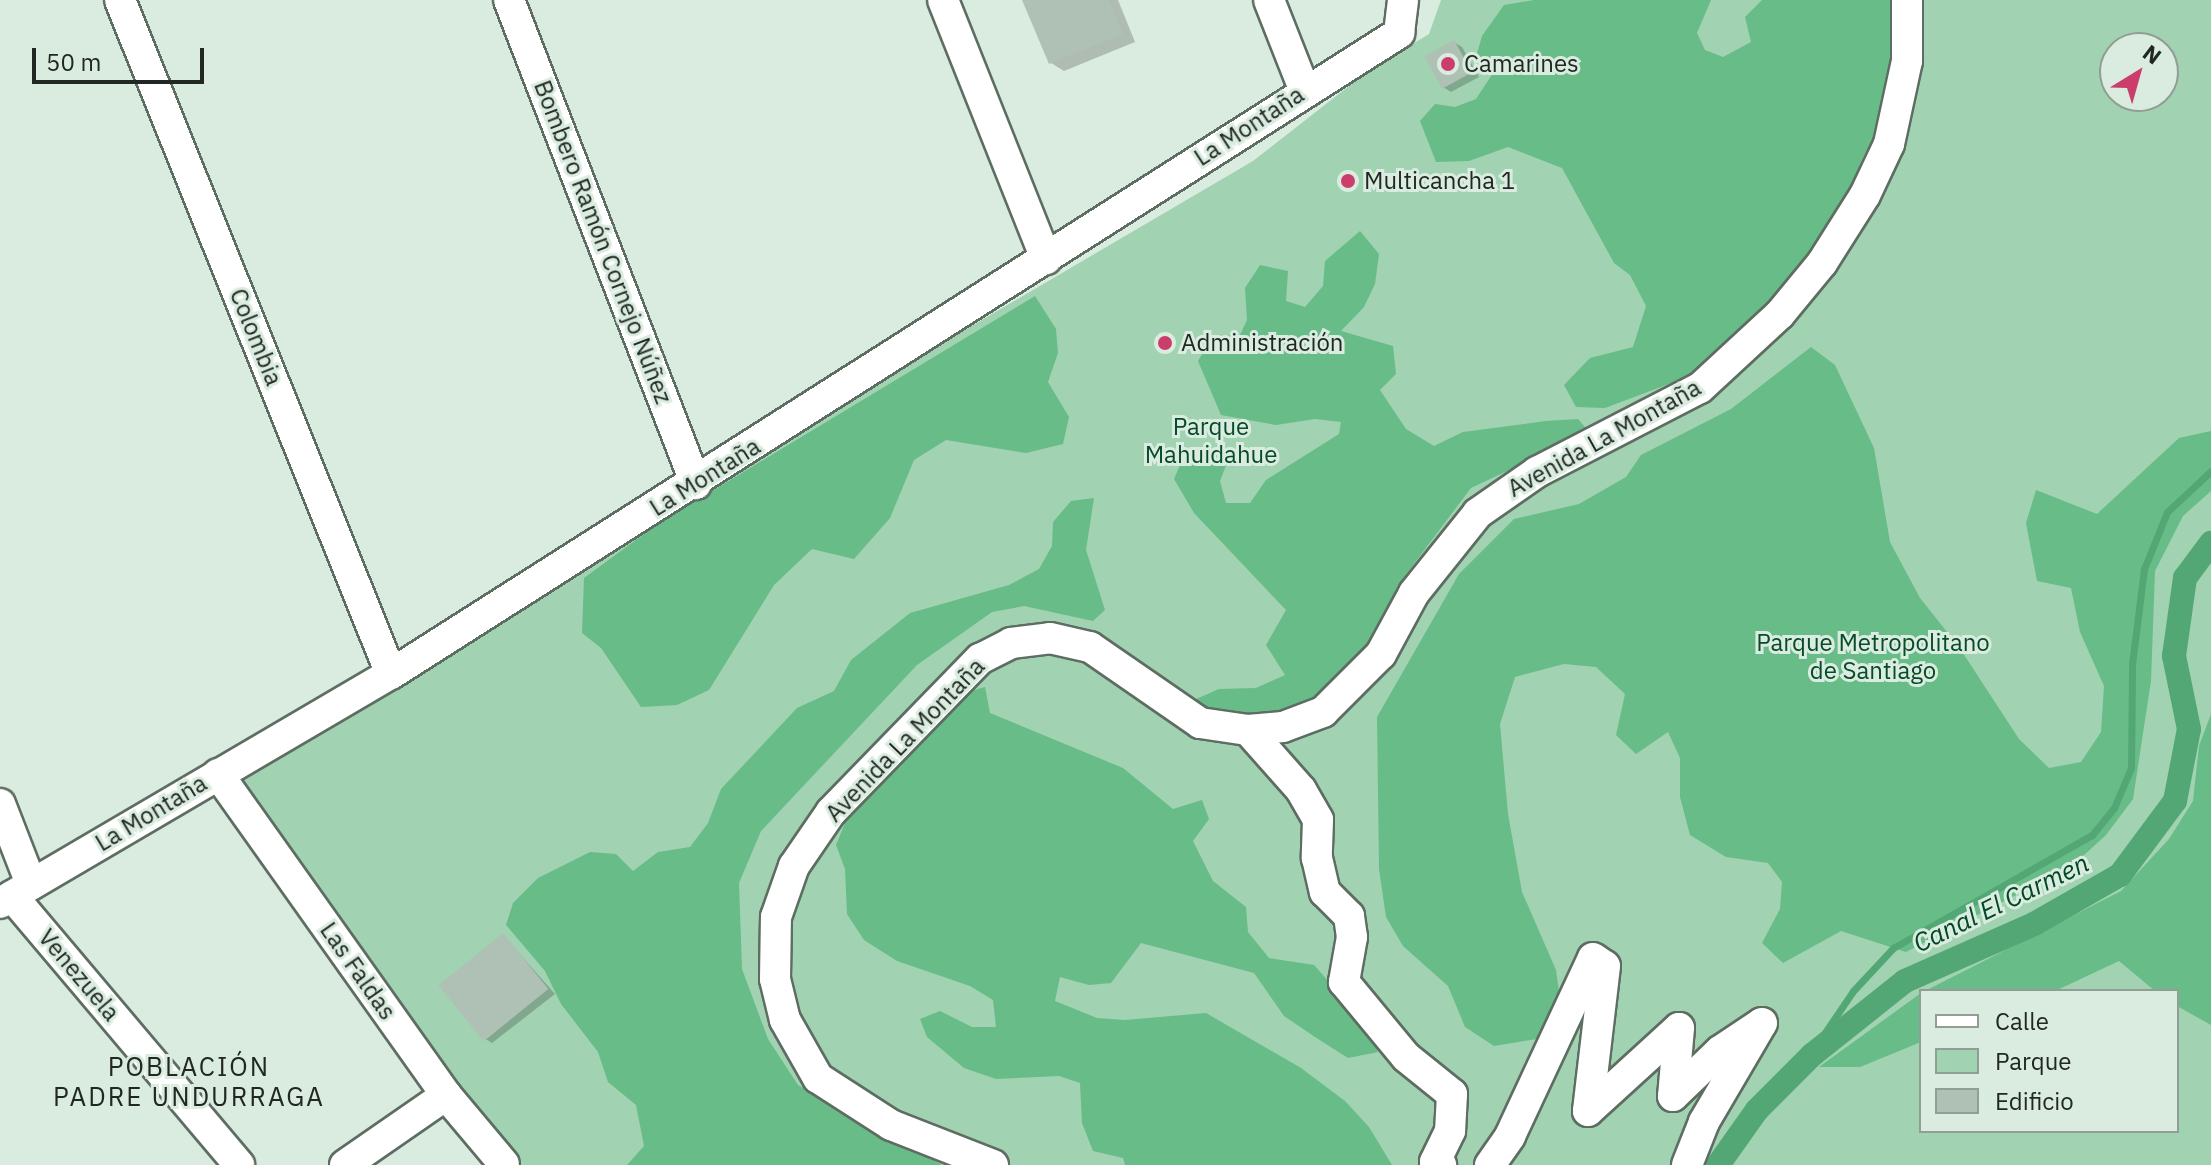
<!DOCTYPE html>
<meta charset="utf-8">
<style>
body{margin:0}
#map{position:relative;width:2211px;height:1165px;overflow:hidden;background:#daecdf;font-family:"IBM Plex Sans",sans-serif}
div>[style]{position:absolute}
.green>*{inset:0;background:#a1d2b1}
.forest>*{inset:0;background:#68bc87}
.shadow>*{inset:0;background:#0003}
.stream>*{height:7px;margin:-3.5px;padding:0 3.5px;transform-origin:3.5px;border-radius:3.5px;background:#53a774}
.canal>*{height:24px;margin:-12px;padding:0 12px;transform-origin:12px;border-radius:12px;background:#53a774}
.building>*{inset:0;background:#afc0b4;transform-origin:0 0}
.roads{filter:drop-shadow(2px 0 #5e6d62) drop-shadow(-2px 0 #5e6d62) drop-shadow(0 2px #5e6d62) drop-shadow(0 -2px #5e6d62)}
.minor>*{height:30px;margin:-15px;padding:0 15px;transform-origin:15px;border-radius:15px;background:#fff}
.dots>*{width:22px;height:22px;translate:-50% -50%;box-sizing:border-box;border:4px solid #daecdf;border-radius:50%}
span{translate:-50% -50%;white-space:nowrap;text-align:center;line-height:1.15;-webkit-text-stroke:6px #daecdf;paint-order:stroke}
.poi-label{font-size:24px;color:#212823}
.left{translate:0 -50%;text-align:left}
.street-label{font-size:24px;color:#212823}
.park-label{font-size:24px;color:#074b29}
.water-label{font-size:26px;color:#014725;font-style:italic}
.neighbourhood-label{font-size:26px;color:#212823;letter-spacing:2px}
.legend{position:absolute;left:1919px;top:989px;width:260px;height:144px;box-sizing:border-box;background:#daecdf;border:2px solid #909e94;margin:0;padding:10px 14px;list-style:none;font-size:24px;color:#212823}
.legend li{display:flex;align-items:center;gap:16px;height:40px}
.legend b{width:40px;border:2px solid #909e94}
.north{position:absolute;left:2099px;top:32px;width:80px;height:80px;box-sizing:border-box;background:#daecdf;border:2px solid #909e94;border-radius:50%;rotate:37deg;font-size:22px;font-weight:700;line-height:32px;text-align:center;color:#212823}
.north::after{content:'';display:block;margin:auto;width:28px;height:36px;background:#cb3e6c;clip-path:polygon(50% 0,100% 100%,50% 72%,0 100%)}
.scale{position:absolute;left:32px;top:48px;width:172px;height:36px;box-sizing:border-box;border:4px solid #212823;border-top:0;padding-left:10px;font-size:24px;line-height:28px;white-space:nowrap;color:#212823;-webkit-text-stroke:6px #daecdf;paint-order:stroke}
</style>
<div id="map">
<div class="green">
<i style="clip-path:polygon(evenodd,1441px 0,2211px 0,2211px 1165px,518px 1165px,463px 1089px,419px 1044px,233px 783px,917px 358px,1253px 161px,1367px 72px,1429px 34px,1441px 0,2115px 48px,2163px 48px,2163px 96px,2115px 96px,2115px 48px,1441px 0,1921px 991px,2177px 991px,2177px 1131px,1921px 1131px,1921px 991px)"></i>
</div>
<div class="forest">
<i style="clip-path:polygon(1534px 0,1711px 0,1697px 33px,1705px 50px,1723px 57px,1751px 42px,1745px 17px,1762px 0,1897px 0,1894px 96px,1862px 159px,1845px 207px,1795px 282px,1706px 370px,1605px 408px,1576px 407px,1564px 385px,1590px 358px,1633px 347px,1646px 306px,1630px 275px,1614px 263px,1562px 168px,1508px 147px,1469px 161px,1436px 162px,1420px 121px,1435px 104px,1455px 107px,1476px 99px,1495px 70px,1476px 57px,1482px 36px,1504px 5px)"></i>
<i style="clip-path:polygon(1360px 231px,1379px 254px,1375px 284px,1364px 307px,1341px 331px,1393px 346px,1396px 374px,1380px 390px,1406px 429px,1434px 446px,1463px 432px,1546px 421px,1578px 419px,1589px 432px,1471px 488px,1401px 581px,1368px 650px,1310px 709px,1263px 720px,1207px 719px,1187px 703px,1219px 689px,1256px 688px,1285px 675px,1266px 645px,1286px 610px,1194px 513px,1174px 479px,1183px 458px,1214px 448px,1228px 460px,1220px 481px,1226px 503px,1250px 503px,1266px 480px,1339px 434px,1341px 422px,1315px 419px,1276px 425px,1221px 415px,1198px 361px,1213px 336px,1240px 335px,1247px 320px,1245px 288px,1260px 265px,1288px 271px,1286px 301px,1305px 307px,1323px 286px,1325px 261px)"></i>
<i style="clip-path:polygon(1035px 296px,1056px 329px,1058px 353px,1048px 382px,1069px 417px,1063px 444px,1026px 453px,946px 440px,914px 460px,890px 518px,854px 559px,812px 549px,774px 585px,709px 690px,677px 705px,641px 707px,601px 648px,582px 633px,584px 578px,659px 523px)"></i>
<i style="clip-path:polygon(1811px 347px,1835px 365px,1874px 448px,1890px 542px,1920px 598px,1959px 647px,2019px 739px,2049px 768px,2081px 762px,2101px 732px,2104px 686px,2080px 632px,2071px 588px,2037px 581px,2026px 523px,2036px 490px,2097px 514px,2179px 438px,2211px 431px,2211px 491px,2183px 516px,2155px 571px,2151px 681px,2133px 799px,2106px 835px,2072px 866px,1906px 952px,1841px 931px,1783px 963px,1762px 943px,1780px 909px,1782px 882px,1768px 863px,1726px 857px,1690px 835px,1680px 797px,1680px 758px,1668px 732px,1636px 754px,1616px 735px,1625px 694px,1596px 667px,1564px 664px,1515px 677px,1500px 724px,1508px 814px,1522px 892px,1556px 970px,1561px 1006px,1537px 1039px,1494px 1046px,1465px 1027px,1448px 986px,1403px 946px,1386px 917px,1379px 869px,1377px 717px,1459px 574px,1514px 519px,1579px 504px,1626px 477px,1641px 455px,1731px 409px)"></i>
<i style="clip-path:polygon(1094px 498px,1086px 550px,1105px 610px,1093px 621px,1024px 606px,992px 612px,917px 665px,761px 831px,739px 883px,742px 969px,768px 1039px,798px 1085px,942px 1165px,627px 1165px,644px 1146px,636px 1105px,608px 1082px,598px 1052px,561px 1004px,545px 971px,506px 925px,513px 903px,538px 878px,590px 852px,616px 854px,633px 871px,658px 852px,690px 847px,708px 823px,721px 789px,797px 708px,834px 691px,851px 660px,910px 613px,1009px 585px,1039px 569px,1052px 546px,1053px 522px,1071px 501px)"></i>
<i style="clip-path:polygon(985px 687px,990px 713px,1123px 768px,1173px 809px,1202px 800px,1209px 819px,1193px 841px,1213px 881px,1246px 907px,1248px 932px,1269px 958px,1314px 965px,1366px 1024px,1378px 1052px,1348px 1058px,1315px 1037px,1284px 1016px,1254px 973px,1141px 943px,1111px 983px,1089px 985px,1060px 977px,1055px 1001px,1097px 1018px,1125px 1020px,1206px 1013px,1301px 1068px,1345px 1101px,1369px 1127px,1392px 1165px,1125px 1165px,1123px 1158px,1093px 1151px,1082px 1123px,1080px 1083px,1059px 1076px,996px 1079px,964px 1068px,927px 1037px,920px 1019px,940px 1011px,972px 1027px,996px 1027px,993px 1000px,970px 986px,897px 961px,864px 940px,847px 914px,845px 869px,836px 845px,852px 806px,963px 693px)"></i>
<i style="clip-path:polygon(2211px 714px,2211px 1025px,2177px 1006px,2177px 991px,2155px 991px,2119px 961px,2055px 991px,1925px 991px,2121px 891px,2169px 839px,2193px 801px,2199px 746px)"></i>
<i style="clip-path:polygon(1921px 993px,1921px 1042px,1860px 1067px,1819px 1067px)"></i>
</div>
<div class="shadow">
<i style="clip-path:polygon(1025px 0,1118px 0,1135px 42px,1064px 71px,1051px 63px)"></i>
<i style="clip-path:polygon(1454px 42px,1462px 47px,1479px 77px,1451px 92px,1443px 87px)"></i>
<i style="clip-path:polygon(503px 935px,555px 994px,492px 1043px,484px 1038px)"></i>
</div>
<div class="stream">
<i style="left:1807px;top:1059px;width:82px;rotate:-55.9deg"></i>
<i style="left:1853px;top:991px;width:59px;rotate:-47.1deg"></i>
<i style="left:1893px;top:948px;width:229px;rotate:-29.6deg"></i>
<i style="left:2092px;top:835px;width:35px;rotate:-51deg"></i>
<i style="left:2114px;top:808px;width:43px;rotate:-67deg"></i>
<i style="left:2131px;top:768px;width:104px;rotate:-89.4deg"></i>
<i style="left:2132px;top:664px;width:96px;rotate:-82.8deg"></i>
<i style="left:2144px;top:569px;width:61px;rotate:-68deg"></i>
<i style="left:2167px;top:512px;width:60px;rotate:-43deg"></i>
</div>
<div class="canal">
<i style="left:1718px;top:1165px;width:67px;rotate:-54.7deg"></i>
<i style="left:1757px;top:1110px;width:78px;rotate:-45deg"></i>
<i style="left:1812px;top:1055px;width:119px;rotate:-38.5deg"></i>
<i style="left:1905px;top:981px;width:141px;rotate:-23.8deg"></i>
<i style="left:2034px;top:924px;width:99px;rotate:-29.7deg"></i>
<i style="left:2120px;top:875px;width:92px;rotate:-53.4deg"></i>
<i style="left:2175px;top:801px;width:73px;rotate:-79deg"></i>
<i style="left:2189px;top:729px;width:75px;rotate:-101.6deg"></i>
<i style="left:2174px;top:656px;width:79px;rotate:-82deg"></i>
<i style="left:2185px;top:578px;width:44px;rotate:-53.4deg"></i>
</div>
<div class="building">
<i style="clip-path:polygon(1022px 0,1109px 0,1123px 34px,1049px 64px)"></i>
<i style="left:1454px;top:40px;width:37px;height:34px;rotate:61deg"></i>
<i style="left:503px;top:933px;width:72px;height:83px;rotate:51deg"></i>
</div>
<div class="roads">
<div class="minor">
<i style="left:120px;top:0;width:726px;rotate:68.1deg"></i>
<i style="left:509px;top:0;width:519px;rotate:68.88deg"></i>
<i style="left:943px;top:0;width:279px;rotate:68.3deg"></i>
<i style="left:1269px;top:0;width:96px;rotate:68.5deg"></i>
<i style="left:1248px;top:730px;width:80px;rotate:48.5deg"></i>
<i style="left:1301px;top:790px;width:34px;rotate:60deg"></i>
<i style="left:1318px;top:820px;width:38px;rotate:92deg"></i>
<i style="left:1317px;top:858px;width:35px;rotate:77deg"></i>
<i style="left:1325px;top:892px;width:34px;rotate:45deg"></i>
<i style="left:1349px;top:916px;width:21px;rotate:82deg"></i>
<i style="left:1352px;top:937px;width:46px;rotate:100.1deg"></i>
<i style="left:1344px;top:982px;width:97px;rotate:50.4deg"></i>
<i style="left:1406px;top:1057px;width:59px;rotate:38.8deg"></i>
<i style="left:1452px;top:1094px;width:37px;rotate:93deg"></i>
<i style="left:1450px;top:1131px;width:34px;rotate:116deg"></i>
<i style="left:1435px;top:1162px;width:7px;rotate:27deg"></i>
<i style="left:218px;top:774px;width:394px;rotate:54.6deg"></i>
<i style="left:446px;top:1095px;width:90px;rotate:50deg"></i>
<i style="left:0;top:804px;width:86px;rotate:68.8deg"></i>
<i style="left:12px;top:896px;width:352px;rotate:49.8deg"></i>
<i style="left:0;top:903px;width:453px;rotate:-30.4deg"></i>
<i style="left:391px;top:674px;width:1195px;rotate:-32.45deg"></i>
<i style="left:1399px;top:33px;width:33px;rotate:-83deg"></i>
<i style="left:345px;top:1165px;width:123px;rotate:-34.7deg"></i>
<i style="left:993px;top:1165px;width:110px;rotate:-158.6deg"></i>
<i style="left:891px;top:1125px;width:87px;rotate:-147.2deg"></i>
<i style="left:818px;top:1078px;width:67px;rotate:-119.6deg"></i>
<i style="left:785px;top:1020px;width:42px;rotate:-103.7deg"></i>
<i style="left:775px;top:979px;width:62px;rotate:-89.1deg"></i>
<i style="left:776px;top:917px;width:54px;rotate:-70.6deg"></i>
<i style="left:794px;top:866px;width:65px;rotate:-55.6deg"></i>
<i style="left:831px;top:812px;width:214px;rotate:-45.8deg"></i>
<i style="left:980px;top:659px;width:35px;rotate:-27deg"></i>
<i style="left:1011px;top:643px;width:39px;rotate:-7deg"></i>
<i style="left:1050px;top:638px;width:41px;rotate:12.7deg"></i>
<i style="left:1090px;top:647px;width:134px;rotate:34.6deg"></i>
<i style="left:1200px;top:723px;width:49px;rotate:8.3deg"></i>
<i style="left:1248px;top:730px;width:35px;rotate:-5deg"></i>
<i style="left:1283px;top:727px;width:43px;rotate:-20.6deg"></i>
<i style="left:1323px;top:712px;width:82px;rotate:-45deg"></i>
<i style="left:1381px;top:654px;width:69px;rotate:-61.6deg"></i>
<i style="left:1414px;top:593px;width:102px;rotate:-51.3deg"></i>
<i style="left:1478px;top:513px;width:72px;rotate:-34.8deg"></i>
<i style="left:1537px;top:472px;width:183px;rotate:-27.3deg"></i>
<i style="left:1700px;top:388px;width:109px;rotate:-42.8deg"></i>
<i style="left:1780px;top:314px;width:66px;rotate:-50.5deg"></i>
<i style="left:1822px;top:263px;width:80px;rotate:-57.7deg"></i>
<i style="left:1865px;top:195px;width:56px;rotate:-64.8deg"></i>
<i style="left:1889px;top:144px;width:85px;rotate:-77.8deg"></i>
<i style="left:1907px;top:61px;width:61px;rotate:-90deg"></i>
<i style="left:1490px;top:1165px;width:35px;rotate:-55deg"></i>
<i style="left:1510px;top:1136px;width:196px;rotate:-65deg"></i>
<i style="left:1593px;top:958px;width:14px;rotate:34deg"></i>
<i style="left:1605px;top:966px;width:146px;rotate:96.7deg"></i>
<i style="left:1588px;top:1111px;width:123px;rotate:-42.4deg"></i>
<i style="left:1679px;top:1028px;width:68px;rotate:95deg"></i>
<i style="left:1673px;top:1096px;width:65px;rotate:-43.8deg"></i>
<i style="left:1720px;top:1051px;width:50px;rotate:-33.7deg"></i>
<i style="left:1762px;top:1023px;width:115px;rotate:120.4deg"></i>
<i style="left:1704px;top:1122px;width:46px;rotate:111.6deg"></i>
</div>
</div>
<div class="dots">
<i style="left:1448px;top:64px;background:#cb3e6c"></i>
<i style="left:1348px;top:181px;background:#cb3e6c"></i>
<i style="left:1165px;top:343px;background:#cb3e6c"></i>
</div>
<div class="poi-label">
<span class="left" style="left:1464px;top:64px">Camarines</span>
<span class="left" style="left:1364px;top:181px">Multicancha 1</span>
<span class="left" style="left:1181px;top:343px">Administración</span>
</div>
<div class="street-label">
<span style="left:1249px;top:126px;rotate:-33deg">La Montaña</span>
<span style="left:603px;top:242px;rotate:69deg">Bombero Ramón Cornejo Núñez</span>
<span style="left:256px;top:337px;rotate:68deg">Colombia</span>
<span style="left:1604px;top:438px;rotate:-29deg">Avenida La Montaña</span>
<span style="left:705px;top:477px;rotate:-32deg">La Montaña</span>
<span style="left:905px;top:740px;rotate:-46deg">Avenida La Montaña</span>
<span style="left:151px;top:813px;rotate:-31deg">La Montaña</span>
<span style="left:358px;top:971px;rotate:55deg">Las Faldas</span>
<span style="left:79px;top:975px;rotate:50deg">Venezuela</span>
</div>
<div class="park-label">
<span style="left:1211px;top:441px">Parque<br>Mahuidahue</span>
<span style="left:1873px;top:657px">Parque Metropolitano<br>de Santiago</span>
</div>
<div class="water-label">
<span style="left:2001px;top:903px;rotate:-26deg">Canal El Carmen</span>
</div>
<div class="neighbourhood-label">
<span style="left:189px;top:1082px">POBLACIÓN<br>PADRE UNDURRAGA</span>
</div>
<ul class="legend">
<li><b style="height:10px;background:#fff"></b>Calle</li>
<li><b style="height:22px;background:#a1d2b1"></b>Parque</li>
<li><b style="height:22px;background:#afc0b4"></b>Edificio</li>
</ul>
<div class="north">N</div>
<div class="scale">50 m</div>
</div>
